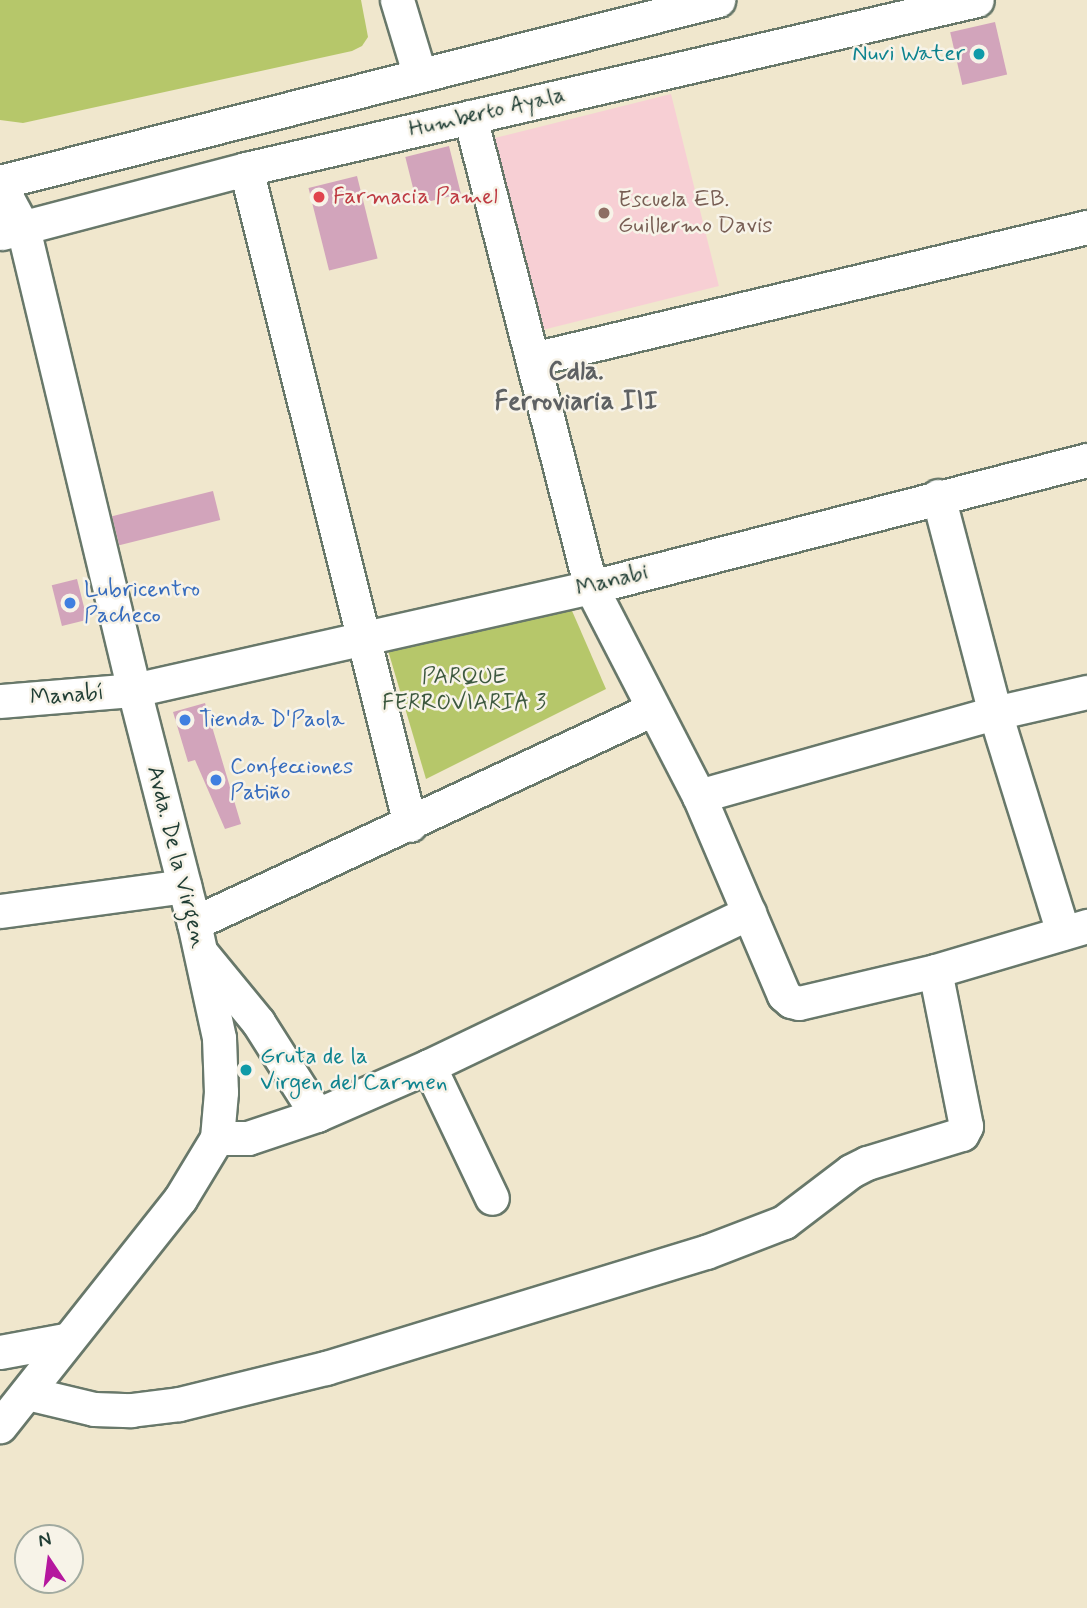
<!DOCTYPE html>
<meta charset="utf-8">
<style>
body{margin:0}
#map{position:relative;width:1087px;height:1608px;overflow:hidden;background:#f0e7cd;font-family:Mynerve,sans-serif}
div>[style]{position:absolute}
.built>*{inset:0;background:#f7cfd4;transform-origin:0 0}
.green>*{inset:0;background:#b6c76a}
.building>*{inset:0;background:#d2a4bb;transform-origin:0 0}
.roads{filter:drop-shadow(2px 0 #68786a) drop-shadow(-2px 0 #68786a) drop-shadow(0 2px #68786a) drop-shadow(0 -2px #68786a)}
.minor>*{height:33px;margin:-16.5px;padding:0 16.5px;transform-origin:16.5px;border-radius:16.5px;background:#fff}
.dots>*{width:19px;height:19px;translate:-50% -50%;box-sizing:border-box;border:4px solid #f7f3e8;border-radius:50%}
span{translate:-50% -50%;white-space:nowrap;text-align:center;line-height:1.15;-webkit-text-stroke:5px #f7f3e8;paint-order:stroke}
.culture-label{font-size:23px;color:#0d838f}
.right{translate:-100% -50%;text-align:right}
.left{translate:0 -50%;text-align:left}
.street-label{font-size:23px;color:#1f3d34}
.health-label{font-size:23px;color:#be3a42}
.education-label{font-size:23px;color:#785e54}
.shop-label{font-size:23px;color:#366cbe}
.park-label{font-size:23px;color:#3d593f}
.quarter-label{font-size:26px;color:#5e6163;font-weight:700}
.north{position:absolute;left:14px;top:1524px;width:70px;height:70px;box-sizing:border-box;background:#f7f3e8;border:2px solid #a1aaa0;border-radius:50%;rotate:347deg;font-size:19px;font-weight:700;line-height:28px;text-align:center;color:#1f3d34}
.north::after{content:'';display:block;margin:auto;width:24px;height:32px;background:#b5179e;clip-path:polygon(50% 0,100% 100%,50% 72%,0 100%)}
</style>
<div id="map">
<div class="built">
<i style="left:671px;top:94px;width:198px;height:188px;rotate:76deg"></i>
</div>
<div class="green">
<i style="clip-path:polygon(0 0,361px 0,368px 37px,362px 46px,352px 51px,23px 123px,0 120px)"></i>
<i style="clip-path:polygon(566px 597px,606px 689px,426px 779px,387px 647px)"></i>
</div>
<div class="building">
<i style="left:995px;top:22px;width:54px;height:46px;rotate:77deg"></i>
<i style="left:449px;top:146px;width:49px;height:45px;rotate:76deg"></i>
<i style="left:357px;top:176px;width:85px;height:50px;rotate:76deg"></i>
<i style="left:213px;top:491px;width:30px;height:104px;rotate:76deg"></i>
<i style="left:77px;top:579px;width:42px;height:26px;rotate:76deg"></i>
<i style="clip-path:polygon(205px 703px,241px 824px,225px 829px,195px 760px,188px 762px,173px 712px)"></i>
</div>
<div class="roads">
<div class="minor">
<i style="left:397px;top:0;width:76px;rotate:73.2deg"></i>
<i style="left:470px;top:117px;width:485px;rotate:75.6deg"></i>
<i style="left:591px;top:587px;width:235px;rotate:62.7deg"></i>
<i style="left:699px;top:796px;width:216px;rotate:66.9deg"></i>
<i style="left:784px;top:995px;width:9px;rotate:41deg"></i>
<i style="left:791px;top:1001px;width:8px;rotate:14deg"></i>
<i style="left:799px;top:1003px;width:140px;rotate:-13.2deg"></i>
<i style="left:935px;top:971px;width:159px;rotate:-16.5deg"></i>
<i style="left:246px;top:169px;width:676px;rotate:75.96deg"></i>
<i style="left:0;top:182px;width:741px;rotate:-14.22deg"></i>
<i style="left:0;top:185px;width:49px;rotate:61.9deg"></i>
<i style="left:23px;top:228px;width:475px;rotate:76.5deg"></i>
<i style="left:134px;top:690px;width:241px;rotate:75.6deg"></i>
<i style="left:194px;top:923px;width:118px;rotate:77.7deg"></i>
<i style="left:219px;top:1038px;width:54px;rotate:87.9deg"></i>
<i style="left:221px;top:1092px;width:46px;rotate:95deg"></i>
<i style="left:217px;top:1138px;width:71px;rotate:121.2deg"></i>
<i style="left:180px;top:1199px;width:290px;rotate:128.4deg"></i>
<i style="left:2px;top:233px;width:252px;rotate:-14.7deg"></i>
<i style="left:246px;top:169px;width:750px;rotate:-13.02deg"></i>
<i style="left:533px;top:359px;width:570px;rotate:-13.4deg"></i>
<i style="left:938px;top:496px;width:224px;rotate:75.3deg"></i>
<i style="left:995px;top:713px;width:230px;rotate:72.8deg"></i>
<i style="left:0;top:701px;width:134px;rotate:-4.7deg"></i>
<i style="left:134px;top:690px;width:468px;rotate:-12.7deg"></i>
<i style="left:591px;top:587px;width:512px;rotate:-14.36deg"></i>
<i style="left:699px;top:796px;width:307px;rotate:-15.7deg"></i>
<i style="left:995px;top:713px;width:94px;rotate:-12.9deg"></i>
<i style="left:0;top:911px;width:186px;rotate:-7.7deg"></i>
<i style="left:194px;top:923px;width:506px;rotate:-25deg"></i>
<i style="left:203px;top:955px;width:87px;rotate:50.6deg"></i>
<i style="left:258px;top:1022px;width:110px;rotate:57.6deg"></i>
<i style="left:429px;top:1066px;width:146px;rotate:64.5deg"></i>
<i style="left:217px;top:1138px;width:31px"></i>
<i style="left:248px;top:1138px;width:73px;rotate:-18.4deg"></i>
<i style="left:317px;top:1115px;width:122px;rotate:-23.6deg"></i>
<i style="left:429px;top:1066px;width:355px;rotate:-25.6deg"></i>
<i style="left:0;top:1352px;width:66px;rotate:-10.5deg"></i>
<i style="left:27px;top:1393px;width:69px;rotate:13.4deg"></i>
<i style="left:94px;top:1409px;width:37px;rotate:2deg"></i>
<i style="left:131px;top:1410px;width:48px;rotate:-7.1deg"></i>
<i style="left:179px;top:1404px;width:151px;rotate:-13.8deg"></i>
<i style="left:326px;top:1368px;width:397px;rotate:-17deg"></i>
<i style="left:706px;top:1252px;width:84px;rotate:-21deg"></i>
<i style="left:784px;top:1222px;width:84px;rotate:-37.3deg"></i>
<i style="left:851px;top:1171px;width:18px;rotate:-27deg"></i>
<i style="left:867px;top:1163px;width:99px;rotate:-17deg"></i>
<i style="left:962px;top:1134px;width:9px;rotate:-63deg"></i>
<i style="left:966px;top:1126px;width:158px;rotate:-101.3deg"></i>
</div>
</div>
<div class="dots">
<i style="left:979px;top:54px;background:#0f9aa8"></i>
<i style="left:319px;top:197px;background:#e0444e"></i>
<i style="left:604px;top:213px;background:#8d6e63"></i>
<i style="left:70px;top:603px;background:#3f7fe0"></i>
<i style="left:185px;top:720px;background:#3f7fe0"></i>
<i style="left:216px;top:780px;background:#3f7fe0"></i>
<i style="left:246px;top:1070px;background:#0f9aa8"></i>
</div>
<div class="culture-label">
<span class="right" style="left:965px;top:54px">Nuvi Water</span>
<span class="left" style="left:260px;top:1070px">Gruta de la<br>Virgen del Carmen</span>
</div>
<div class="street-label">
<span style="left:487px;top:113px;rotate:-13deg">Humberto Ayala</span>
<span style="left:612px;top:581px;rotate:-14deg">Manabi</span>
<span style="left:67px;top:696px;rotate:-4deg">Manabí</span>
<span style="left:176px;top:857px;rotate:76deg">Avda. De la Virgen</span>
</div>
<div class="health-label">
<span class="left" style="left:333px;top:197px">Farmacia Pamel</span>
</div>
<div class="education-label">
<span class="left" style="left:618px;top:213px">Escuela EB.<br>Guillermo Davis</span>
</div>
<div class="shop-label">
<span class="left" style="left:84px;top:603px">Lubricentro<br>Pacheco</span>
<span class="left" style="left:199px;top:720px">Tienda D'Paola</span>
<span class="left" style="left:230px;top:780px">Confecciones<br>Patiño</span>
</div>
<div class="park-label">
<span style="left:464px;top:690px">PARQUE<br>FERROVIARIA 3</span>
</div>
<div class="quarter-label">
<span style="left:576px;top:388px">Cdla.<br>Ferroviaria III</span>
</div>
<div class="north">N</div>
</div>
